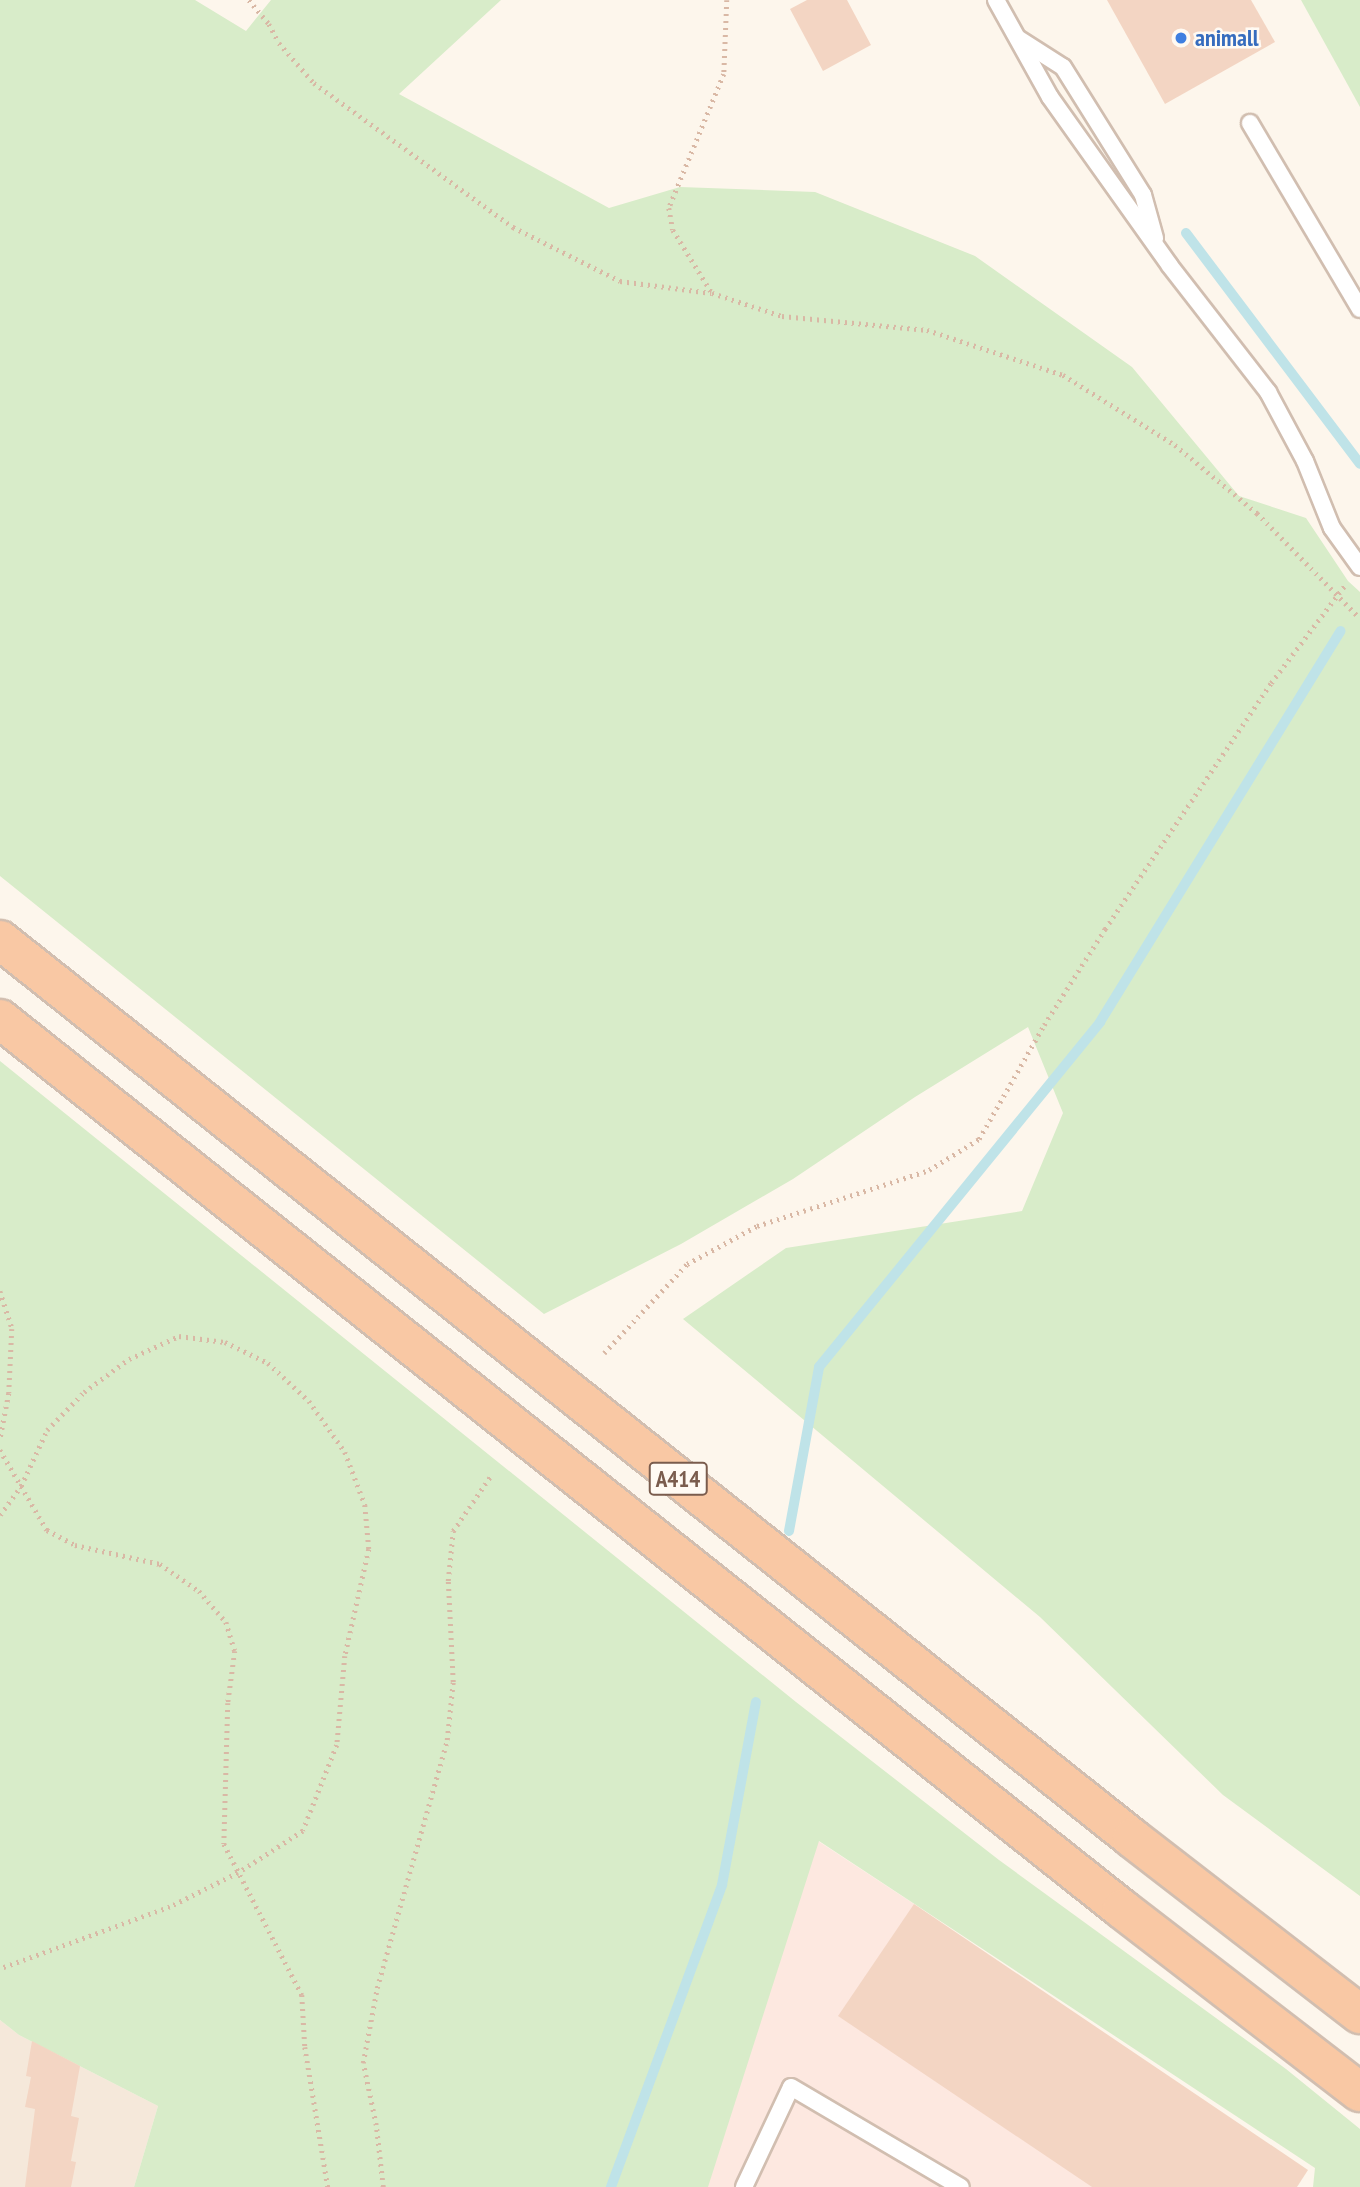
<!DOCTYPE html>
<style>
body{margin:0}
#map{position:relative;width:1360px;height:2187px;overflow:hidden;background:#fdf6ec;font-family:"PT Sans Narrow",sans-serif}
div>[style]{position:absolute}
.residential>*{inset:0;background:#f5e8da}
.commercial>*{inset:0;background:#fde8e0}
.green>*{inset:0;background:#d8ecc9}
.stream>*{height:10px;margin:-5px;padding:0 5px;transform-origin:5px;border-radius:5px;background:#bfe3e8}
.building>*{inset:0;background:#f3d5c3}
.path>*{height:4.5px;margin-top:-2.25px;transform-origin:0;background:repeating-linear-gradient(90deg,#d9b8a5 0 2px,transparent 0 7px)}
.roads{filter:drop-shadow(2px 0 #d1beb0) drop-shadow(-2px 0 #d1beb0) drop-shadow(0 2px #d1beb0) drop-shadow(0 -2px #d1beb0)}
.service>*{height:16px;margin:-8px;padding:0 8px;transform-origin:8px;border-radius:8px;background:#fff}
.trunk>*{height:38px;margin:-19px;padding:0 19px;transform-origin:19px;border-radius:19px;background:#f9c8a4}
.dots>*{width:19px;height:19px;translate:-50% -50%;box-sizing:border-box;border:4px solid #fffaf3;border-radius:50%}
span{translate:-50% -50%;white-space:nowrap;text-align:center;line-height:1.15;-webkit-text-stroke:5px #fffaf3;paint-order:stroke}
.shield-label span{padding:2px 5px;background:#fffaf3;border:2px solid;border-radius:5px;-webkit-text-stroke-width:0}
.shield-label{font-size:23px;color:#7a5c4d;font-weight:700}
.shop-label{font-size:24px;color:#366cbe;font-weight:700}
.left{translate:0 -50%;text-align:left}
</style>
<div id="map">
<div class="residential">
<i style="clip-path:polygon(0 2020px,19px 2035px,158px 2106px,134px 2187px,0 2187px)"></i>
</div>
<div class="commercial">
<i style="clip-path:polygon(818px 1841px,914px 1904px,1275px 2161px,1274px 2187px,704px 2187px)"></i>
</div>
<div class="green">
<i style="clip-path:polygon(0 0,195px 0,246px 31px,271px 0,501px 0,399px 94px,609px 208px,680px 187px,815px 192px,975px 256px,1132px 367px,1239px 496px,1306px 518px,1348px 581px,1360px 592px,1360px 1896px,1223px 1795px,1040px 1617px,683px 1319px,786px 1248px,1022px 1211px,1063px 1113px,1028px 1027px,915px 1097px,793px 1179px,681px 1244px,544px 1314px,0 876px)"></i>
<i style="clip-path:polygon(1301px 0,1360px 0,1360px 107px)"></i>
<i style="clip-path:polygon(0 1061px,796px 1702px,999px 1860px,1286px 2069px,1360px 2129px,1360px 2187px,1313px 2187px,1315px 2168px,819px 1841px,708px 2187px,134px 2187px,158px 2106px,19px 2035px,0 2020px)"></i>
</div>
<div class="stream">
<i style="left:1186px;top:233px;width:289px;rotate:53deg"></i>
<i style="left:789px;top:1531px;width:167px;rotate:-79.6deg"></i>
<i style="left:819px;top:1367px;width:445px;rotate:-50.8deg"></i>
<i style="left:1100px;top:1022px;width:459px;rotate:-58.4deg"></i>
<i style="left:611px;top:2187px;width:322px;rotate:-69.8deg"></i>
<i style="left:722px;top:1885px;width:186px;rotate:-79.5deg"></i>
</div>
<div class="building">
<i style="clip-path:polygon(807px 0,847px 0,871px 45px,823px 71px,790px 9px)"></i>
<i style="clip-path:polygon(1107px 0,1251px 0,1275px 42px,1165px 104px)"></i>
<i style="clip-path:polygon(914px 1904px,1308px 2170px,1297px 2187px,1092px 2187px,838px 2016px)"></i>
<i style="clip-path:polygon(32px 2041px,80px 2066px,71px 2116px,79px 2118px,71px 2161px,76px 2162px,71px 2187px,25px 2187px,35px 2109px,25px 2107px,31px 2077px,26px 2076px)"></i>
</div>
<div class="path">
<i style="left:249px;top:0;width:31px;rotate:50deg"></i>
<i style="left:269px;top:24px;width:21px;rotate:62deg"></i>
<i style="left:279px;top:43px;width:53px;rotate:48.8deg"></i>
<i style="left:314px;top:83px;width:246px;rotate:35.9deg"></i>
<i style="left:513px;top:227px;width:120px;rotate:26.8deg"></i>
<i style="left:620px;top:281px;width:92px;rotate:7.5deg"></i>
<i style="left:727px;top:0;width:74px;rotate:92.3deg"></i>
<i style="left:724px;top:74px;width:145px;rotate:112.3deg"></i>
<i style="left:669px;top:208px;width:22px;rotate:80deg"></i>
<i style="left:673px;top:230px;width:74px;rotate:58.2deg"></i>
<i style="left:712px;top:293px;width:74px;rotate:18.2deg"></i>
<i style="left:782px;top:316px;width:146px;rotate:5.5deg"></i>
<i style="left:927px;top:330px;width:143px;rotate:18.3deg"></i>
<i style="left:1063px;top:375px;width:132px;rotate:32deg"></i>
<i style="left:1175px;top:445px;width:107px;rotate:39.7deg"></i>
<i style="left:1257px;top:513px;width:147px;rotate:45.6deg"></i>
<i style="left:0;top:1291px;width:40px;rotate:72deg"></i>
<i style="left:12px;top:1329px;width:64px;rotate:92.7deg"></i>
<i style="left:9px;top:1393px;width:48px;rotate:100.8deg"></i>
<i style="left:604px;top:1353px;width:122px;rotate:-47deg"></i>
<i style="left:687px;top:1264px;width:80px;rotate:-28.5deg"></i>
<i style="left:757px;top:1226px;width:181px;rotate:-18deg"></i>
<i style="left:929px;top:1170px;width:59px;rotate:-31.8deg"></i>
<i style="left:979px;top:1139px;width:131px;rotate:-60.3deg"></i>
<i style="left:1044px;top:1025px;width:114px;rotate:-57.6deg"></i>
<i style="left:1105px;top:929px;width:297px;rotate:-56deg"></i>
<i style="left:1271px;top:683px;width:123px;rotate:-52.9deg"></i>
<i style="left:0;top:1450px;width:93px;rotate:59.6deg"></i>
<i style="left:47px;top:1530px;width:32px;rotate:28deg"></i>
<i style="left:75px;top:1545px;width:87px;rotate:12.6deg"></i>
<i style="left:160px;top:1564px;width:47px;rotate:34.7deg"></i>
<i style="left:199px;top:1591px;width:41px;rotate:48.9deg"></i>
<i style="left:226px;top:1622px;width:30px;rotate:73deg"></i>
<i style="left:235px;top:1651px;width:52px;rotate:97.7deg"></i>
<i style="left:228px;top:1703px;width:141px;rotate:91.6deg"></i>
<i style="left:224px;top:1844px;width:170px;rotate:62.7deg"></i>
<i style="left:302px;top:1995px;width:52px;rotate:86.7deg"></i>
<i style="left:305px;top:2047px;width:142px;rotate:80.7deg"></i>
<i style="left:0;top:1515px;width:36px;rotate:-54deg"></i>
<i style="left:21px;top:1486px;width:62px;rotate:-65.1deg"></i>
<i style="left:47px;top:1430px;width:53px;rotate:-45.8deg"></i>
<i style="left:84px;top:1392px;width:56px;rotate:-36.3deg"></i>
<i style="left:129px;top:1359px;width:55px;rotate:-24.7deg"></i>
<i style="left:179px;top:1336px;width:46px;rotate:7.4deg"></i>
<i style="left:225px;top:1342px;width:48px;rotate:26deg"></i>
<i style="left:268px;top:1363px;width:56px;rotate:42.8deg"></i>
<i style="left:309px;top:1401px;width:62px;rotate:54.8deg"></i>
<i style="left:345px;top:1452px;width:57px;rotate:69.3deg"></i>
<i style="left:365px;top:1505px;width:44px;rotate:84.8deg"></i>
<i style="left:369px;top:1549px;width:110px;rotate:102.6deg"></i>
<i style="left:345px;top:1656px;width:89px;rotate:95.1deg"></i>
<i style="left:337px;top:1745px;width:92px;rotate:111.6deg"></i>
<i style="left:303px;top:1831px;width:77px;rotate:147.1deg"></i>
<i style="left:238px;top:1873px;width:76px;rotate:153.4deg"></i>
<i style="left:170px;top:1907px;width:181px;rotate:160deg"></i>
<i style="left:383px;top:2187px;width:62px;rotate:-96.4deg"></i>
<i style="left:376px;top:2125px;width:63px;rotate:-101.8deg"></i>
<i style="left:363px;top:2063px;width:76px;rotate:-79.4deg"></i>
<i style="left:377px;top:1988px;width:258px;rotate:-74.2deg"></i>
<i style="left:447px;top:1740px;width:58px;rotate:-84.1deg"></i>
<i style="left:453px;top:1682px;width:101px;rotate:-92.8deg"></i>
<i style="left:448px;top:1581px;width:50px;rotate:-84.3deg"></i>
<i style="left:453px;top:1531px;width:69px;rotate:-55.6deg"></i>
</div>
<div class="roads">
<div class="service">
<i style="left:996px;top:0;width:111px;rotate:60.9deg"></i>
<i style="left:1050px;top:97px;width:207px;rotate:54.6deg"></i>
<i style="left:1170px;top:266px;width:160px;rotate:52.1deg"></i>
<i style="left:1268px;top:392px;width:78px;rotate:61.8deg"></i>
<i style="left:1305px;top:461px;width:72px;rotate:68.1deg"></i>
<i style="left:1332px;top:528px;width:48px;rotate:54.3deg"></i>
<i style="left:1019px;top:39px;width:52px;rotate:32.5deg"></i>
<i style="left:1063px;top:67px;width:151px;rotate:58deg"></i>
<i style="left:1143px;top:195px;width:45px;rotate:74.4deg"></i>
<i style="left:1250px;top:123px;width:216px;rotate:59.4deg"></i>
<i style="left:744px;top:2187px;width:110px;rotate:-64.8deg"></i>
<i style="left:791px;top:2087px;width:197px;rotate:30.5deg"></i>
</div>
<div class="trunk">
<i style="left:0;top:940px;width:1445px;rotate:38.42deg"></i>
<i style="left:1132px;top:1838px;width:288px;rotate:37.7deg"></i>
<i style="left:0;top:1019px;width:1432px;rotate:38.42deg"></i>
<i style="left:1122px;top:1909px;width:300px;rotate:37.6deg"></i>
</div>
</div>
<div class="dots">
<i style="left:1181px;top:38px;background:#3f7fe0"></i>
</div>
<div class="shield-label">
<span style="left:678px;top:1479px">A414</span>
</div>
<div class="shop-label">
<span class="left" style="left:1195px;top:38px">animall</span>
</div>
</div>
